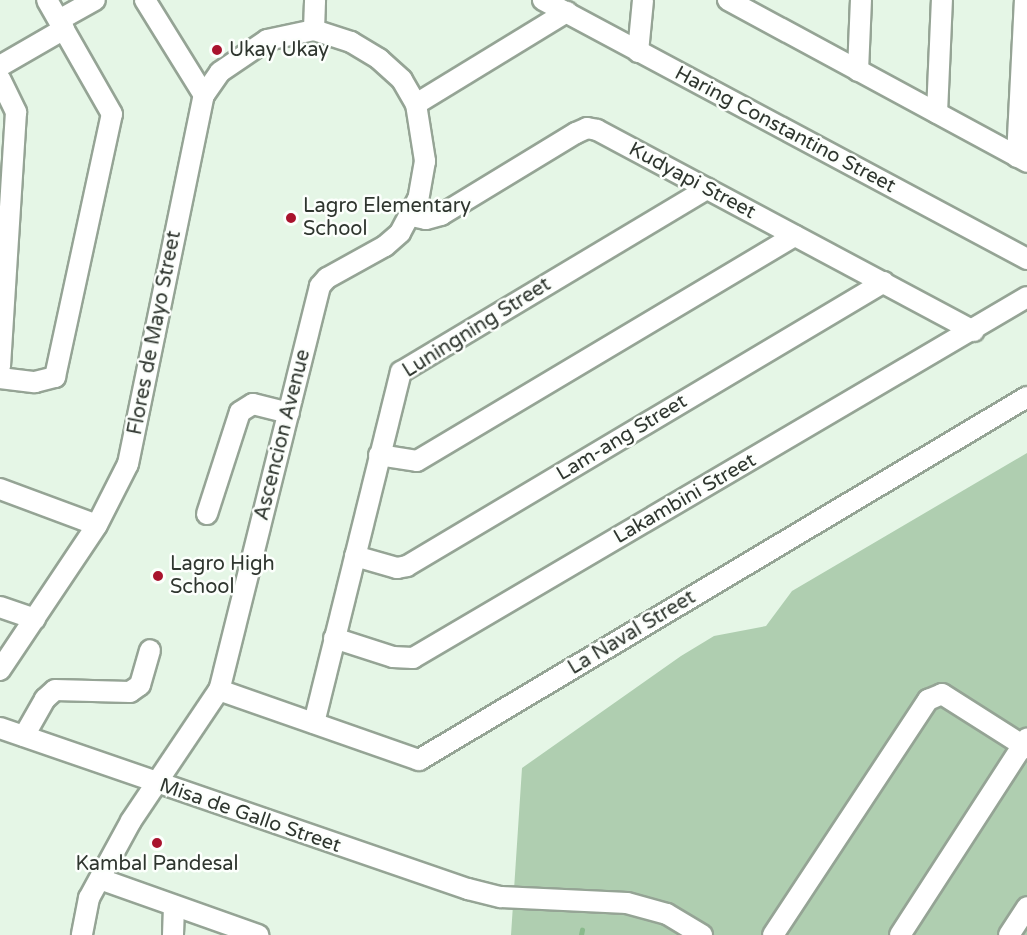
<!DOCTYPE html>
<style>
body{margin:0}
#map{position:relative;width:1027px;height:935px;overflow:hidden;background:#e5f6e6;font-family:"Varela Round",sans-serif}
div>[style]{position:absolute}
.green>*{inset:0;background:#afceb0}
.stream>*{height:4.5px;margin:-2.25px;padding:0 2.25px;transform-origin:2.25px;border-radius:2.25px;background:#8aba8c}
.roads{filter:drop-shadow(2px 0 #95a495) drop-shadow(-2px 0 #95a495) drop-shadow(0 2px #95a495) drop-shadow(0 -2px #95a495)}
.minor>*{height:20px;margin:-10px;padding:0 10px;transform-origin:10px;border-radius:10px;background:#fff}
.dots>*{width:16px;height:16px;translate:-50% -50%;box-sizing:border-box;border:3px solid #fcfffc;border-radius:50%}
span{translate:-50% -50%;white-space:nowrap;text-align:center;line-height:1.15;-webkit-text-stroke:5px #fcfffc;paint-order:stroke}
.poi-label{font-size:20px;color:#2f362f}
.left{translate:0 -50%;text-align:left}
.street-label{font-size:20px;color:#2f362f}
</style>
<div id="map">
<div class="green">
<div style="clip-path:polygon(1027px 453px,1027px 935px,511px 935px,522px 768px,681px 656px,714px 636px,766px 626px,792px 591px)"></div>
</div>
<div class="stream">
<div style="left:581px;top:935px;width:5px;rotate:-79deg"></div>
</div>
<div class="roads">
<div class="minor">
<div style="left:145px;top:0;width:112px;rotate:58.2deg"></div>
<div style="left:543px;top:0;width:549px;rotate:28.15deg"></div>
<div style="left:728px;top:0;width:340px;rotate:28.4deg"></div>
<div style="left:59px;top:20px;width:41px;rotate:-29.1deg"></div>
<div style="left:314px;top:30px;width:30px;rotate:-88deg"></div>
<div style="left:638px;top:52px;width:52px;rotate:-84.5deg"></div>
<div style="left:0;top:66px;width:74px;rotate:-30deg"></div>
<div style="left:858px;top:71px;width:71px;rotate:-87.6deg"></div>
<div style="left:0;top:79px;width:37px;rotate:64deg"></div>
<div style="left:16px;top:112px;width:255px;rotate:93.6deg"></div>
<div style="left:416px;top:104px;width:177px;rotate:-31.4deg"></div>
<div style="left:937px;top:113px;width:113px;rotate:-87.5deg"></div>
<div style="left:1017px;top:157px;width:157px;rotate:-87.1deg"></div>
<div style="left:412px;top:216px;width:14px;rotate:12deg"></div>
<div style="left:426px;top:219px;width:16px;rotate:-15deg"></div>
<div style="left:441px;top:215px;width:158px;rotate:-31.3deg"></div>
<div style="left:576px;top:133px;width:12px;rotate:-24deg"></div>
<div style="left:587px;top:128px;width:10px;rotate:11deg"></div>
<div style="left:597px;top:130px;width:427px;rotate:28.1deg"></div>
<div style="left:0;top:378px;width:35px;rotate:7deg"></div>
<div style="left:35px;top:382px;width:21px;rotate:-14deg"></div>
<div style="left:55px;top:377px;width:269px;rotate:-77.8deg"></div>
<div style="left:112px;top:114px;width:131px;rotate:-119.7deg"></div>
<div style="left:379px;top:455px;width:38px;rotate:9deg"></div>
<div style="left:417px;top:461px;width:440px;rotate:-30.8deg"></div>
<div style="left:0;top:489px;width:103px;rotate:20.4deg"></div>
<div style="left:207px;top:514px;width:107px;rotate:-72.1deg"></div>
<div style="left:240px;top:412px;width:15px;rotate:-32deg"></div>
<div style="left:253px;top:404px;width:37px;rotate:14deg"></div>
<div style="left:355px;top:556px;width:44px;rotate:15.9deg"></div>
<div style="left:397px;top:568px;width:10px;rotate:-11deg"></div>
<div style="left:407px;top:566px;width:555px;rotate:-30.77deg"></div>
<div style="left:0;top:607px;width:37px;rotate:19deg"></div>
<div style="left:334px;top:638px;width:62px;rotate:17.9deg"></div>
<div style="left:393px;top:657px;width:20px;rotate:3deg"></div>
<div style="left:413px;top:658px;width:712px;rotate:-30.45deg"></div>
<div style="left:0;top:670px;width:174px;rotate:-56.2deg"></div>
<div style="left:97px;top:525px;width:68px;rotate:-63.1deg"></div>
<div style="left:128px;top:464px;width:377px;rotate:-78.4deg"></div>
<div style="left:204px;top:95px;width:28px;rotate:-55deg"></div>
<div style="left:220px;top:72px;width:57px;rotate:-34.2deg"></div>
<div style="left:267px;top:40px;width:48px;rotate:-12deg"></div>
<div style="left:314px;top:30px;width:39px;rotate:18deg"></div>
<div style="left:351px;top:42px;width:33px;rotate:31deg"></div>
<div style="left:379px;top:59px;width:31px;rotate:42deg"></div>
<div style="left:402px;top:80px;width:28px;rotate:60deg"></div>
<div style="left:416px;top:104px;width:58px;rotate:81deg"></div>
<div style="left:425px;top:161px;width:39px;rotate:100deg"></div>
<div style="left:418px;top:199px;width:38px;rotate:118deg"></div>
<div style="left:400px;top:233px;width:20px;rotate:139deg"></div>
<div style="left:385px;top:246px;width:66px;rotate:151.1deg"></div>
<div style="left:327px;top:278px;width:11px;rotate:131deg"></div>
<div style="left:320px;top:286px;width:416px;rotate:104deg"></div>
<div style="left:219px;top:690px;width:158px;rotate:123.9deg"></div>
<div style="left:131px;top:821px;width:88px;rotate:118.6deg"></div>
<div style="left:89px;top:898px;width:38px;rotate:101deg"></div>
<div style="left:219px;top:690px;width:212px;rotate:19.3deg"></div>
<div style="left:419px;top:760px;width:708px;rotate:-30.84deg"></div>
<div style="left:314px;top:723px;width:362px;rotate:-76.1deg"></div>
<div style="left:401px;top:372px;width:357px;rotate:-30.9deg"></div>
<div style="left:0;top:728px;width:495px;rotate:19deg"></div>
<div style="left:468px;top:889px;width:34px;rotate:14deg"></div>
<div style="left:501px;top:897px;width:126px;rotate:2.7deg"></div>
<div style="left:627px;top:903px;width:41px;rotate:15.4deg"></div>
<div style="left:667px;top:914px;width:41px;rotate:31deg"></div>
<div style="left:24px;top:736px;width:43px;rotate:-60.4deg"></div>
<div style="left:45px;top:699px;width:13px;rotate:-42deg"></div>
<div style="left:55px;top:690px;width:75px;rotate:1.5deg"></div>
<div style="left:130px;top:692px;width:12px;rotate:-35deg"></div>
<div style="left:140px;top:685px;width:36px;rotate:-74deg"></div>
<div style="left:100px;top:879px;width:168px;rotate:19.5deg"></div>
<div style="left:173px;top:935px;width:28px;rotate:-88deg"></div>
<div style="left:773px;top:935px;width:282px;rotate:-56.6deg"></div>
<div style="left:928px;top:700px;width:15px;rotate:-23deg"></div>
<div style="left:942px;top:694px;width:101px;rotate:32.4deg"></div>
<div style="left:900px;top:935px;width:234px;rotate:-57.1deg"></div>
<div style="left:1009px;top:935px;width:33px;rotate:-57deg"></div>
</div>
</div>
<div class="dots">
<div style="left:217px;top:50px;background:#a9132d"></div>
<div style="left:291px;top:218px;background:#a9132d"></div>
<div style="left:158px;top:576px;background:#a9132d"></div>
<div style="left:157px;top:843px;background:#a9132d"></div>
</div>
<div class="poi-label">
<span class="left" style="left:229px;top:50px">Ukay Ukay</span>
<span class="left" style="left:303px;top:218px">Lagro Elementary<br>School</span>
<span class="left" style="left:170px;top:576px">Lagro High<br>School</span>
<span style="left:157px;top:864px">Kambal Pandesal</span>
</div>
<div class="street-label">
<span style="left:785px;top:130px;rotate:28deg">Haring Constantino Street</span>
<span style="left:692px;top:181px;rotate:28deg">Kudyapi Street</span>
<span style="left:477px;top:328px;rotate:-32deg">Luningning Street</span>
<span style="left:155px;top:333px;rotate:-79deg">Flores de Mayo Street</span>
<span style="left:283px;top:435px;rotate:-76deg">Ascencion Avenue</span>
<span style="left:622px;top:438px;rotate:-31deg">Lam-ang Street</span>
<span style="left:685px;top:499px;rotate:-30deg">Lakambini Street</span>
<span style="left:632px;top:633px;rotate:-31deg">La Naval Street</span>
<span style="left:250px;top:816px;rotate:19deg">Misa de Gallo Street</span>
</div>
</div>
